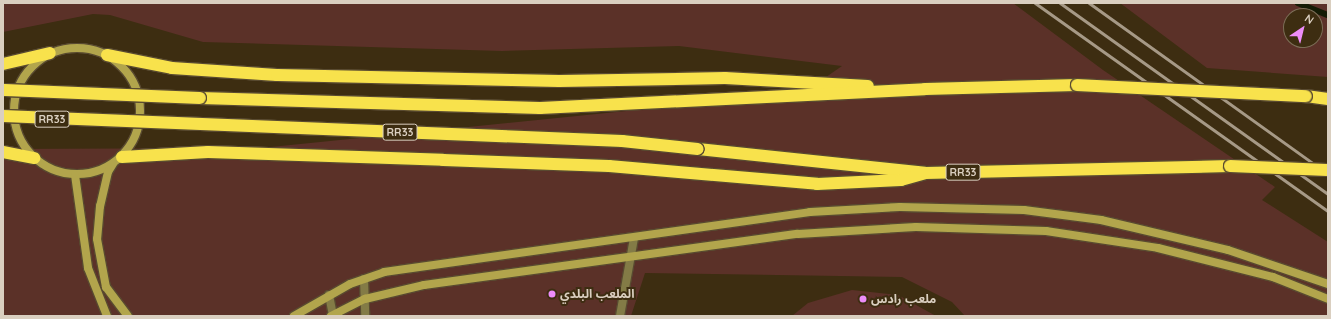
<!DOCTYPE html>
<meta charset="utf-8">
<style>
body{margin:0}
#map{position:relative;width:1331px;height:319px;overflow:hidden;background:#3d2d11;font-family:Quicksand,"Noto Sans Arabic",sans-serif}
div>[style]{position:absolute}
.green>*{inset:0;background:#5b3128}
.stream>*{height:5.5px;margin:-2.75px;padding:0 2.75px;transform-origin:2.75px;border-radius:2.75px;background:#141b04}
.roads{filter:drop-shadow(1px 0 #594a30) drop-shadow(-1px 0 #594a30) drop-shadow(0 1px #594a30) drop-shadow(0 -1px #594a30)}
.lane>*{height:8px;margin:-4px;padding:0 4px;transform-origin:4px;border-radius:4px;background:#837b46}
.street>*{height:8px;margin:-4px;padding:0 4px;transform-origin:4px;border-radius:4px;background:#837b46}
.secondary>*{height:8px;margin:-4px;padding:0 4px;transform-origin:4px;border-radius:4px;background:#b2a54c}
.secondary>.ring{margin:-4px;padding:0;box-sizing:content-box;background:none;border:8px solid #b2a54c;border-radius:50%}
.highway>*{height:12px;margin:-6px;padding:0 6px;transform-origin:6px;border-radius:6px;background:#f8e24c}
.rail>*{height:3px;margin:-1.5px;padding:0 1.5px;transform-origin:1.5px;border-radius:1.5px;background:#a69986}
.bridges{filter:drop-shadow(1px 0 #594a30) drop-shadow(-1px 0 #594a30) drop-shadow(0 1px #594a30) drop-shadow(0 -1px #594a30)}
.highway-bridge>*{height:12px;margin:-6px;padding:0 6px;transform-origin:6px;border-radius:6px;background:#f8e24c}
.dots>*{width:11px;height:11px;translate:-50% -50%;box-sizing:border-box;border:2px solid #3d2d11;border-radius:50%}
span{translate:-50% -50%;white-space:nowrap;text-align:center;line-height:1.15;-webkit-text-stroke:4px #3d2d11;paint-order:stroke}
.shield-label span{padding:1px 3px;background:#3d2d11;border:1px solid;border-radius:3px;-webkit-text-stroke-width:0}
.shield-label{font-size:11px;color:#dacfc0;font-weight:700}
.poi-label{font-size:12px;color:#dacfc0;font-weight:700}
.left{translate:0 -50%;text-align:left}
.frame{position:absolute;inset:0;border:4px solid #dacfc0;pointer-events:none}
.north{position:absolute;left:1283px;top:8px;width:40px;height:40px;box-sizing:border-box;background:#3d2d11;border:1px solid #7c6e57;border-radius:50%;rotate:35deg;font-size:11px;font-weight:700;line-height:16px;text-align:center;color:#dacfc0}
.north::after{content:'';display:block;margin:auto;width:14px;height:18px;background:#ed8cf9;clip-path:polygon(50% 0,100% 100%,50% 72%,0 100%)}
</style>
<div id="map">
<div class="green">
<div style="clip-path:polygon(3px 3px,1013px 3px,1103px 70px,1275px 187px,1262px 200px,1328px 242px,1328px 316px,965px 316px,952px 302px,902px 277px,645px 273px,631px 316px,3px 316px,3px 149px,261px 148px,803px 93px,842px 66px,679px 46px,502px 51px,203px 42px,110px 15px,93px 14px,3px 32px)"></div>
<div style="clip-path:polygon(evenodd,1120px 3px,1328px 3px,1328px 77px,1207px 68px,1120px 3px,1291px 16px,1315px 16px,1315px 40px,1291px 40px,1291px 16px)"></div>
<div style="clip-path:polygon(852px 290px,898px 295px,936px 316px,792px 316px,808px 303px)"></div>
</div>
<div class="stream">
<div style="left:1298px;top:3px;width:32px;rotate:22deg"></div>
</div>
<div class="roads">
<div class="lane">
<div style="left:620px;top:316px;width:79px;rotate:-79.8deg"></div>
</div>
<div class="street">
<div style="left:364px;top:279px;width:37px;rotate:88deg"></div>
<div style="left:329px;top:295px;width:21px;rotate:79deg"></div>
</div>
<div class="secondary">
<div class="ring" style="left:14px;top:48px;width:118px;height:118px"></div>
<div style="left:113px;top:164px;width:9px;rotate:122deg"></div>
<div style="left:108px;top:172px;width:35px;rotate:103deg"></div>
<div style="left:100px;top:206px;width:33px;rotate:95deg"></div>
<div style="left:97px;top:239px;width:49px;rotate:79.4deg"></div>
<div style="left:106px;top:287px;width:36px;rotate:53deg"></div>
<div style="left:75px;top:175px;width:94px;rotate:82deg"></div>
<div style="left:88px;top:268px;width:52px;rotate:68.4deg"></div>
<div style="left:294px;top:316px;width:64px;rotate:-29.7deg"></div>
<div style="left:350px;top:284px;width:36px;rotate:-19deg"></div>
<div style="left:384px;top:272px;width:430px;rotate:-8deg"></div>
<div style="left:810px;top:212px;width:90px;rotate:-3.2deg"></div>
<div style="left:900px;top:207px;width:124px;rotate:1.4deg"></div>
<div style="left:1024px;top:210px;width:78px;rotate:7.4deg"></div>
<div style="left:1101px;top:220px;width:130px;rotate:13.3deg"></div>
<div style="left:1228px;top:250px;width:106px;rotate:18.8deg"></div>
<div style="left:331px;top:316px;width:38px;rotate:-27deg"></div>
<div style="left:365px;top:299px;width:61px;rotate:-13.3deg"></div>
<div style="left:424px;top:285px;width:377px;rotate:-7.8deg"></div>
<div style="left:798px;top:234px;width:118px;rotate:-3.4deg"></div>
<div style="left:916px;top:227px;width:130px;rotate:1.8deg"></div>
<div style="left:1046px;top:231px;width:113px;rotate:8.6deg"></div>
<div style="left:1158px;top:248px;width:119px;rotate:14.2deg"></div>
<div style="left:1273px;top:277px;width:59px;rotate:21.8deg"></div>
</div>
<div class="highway">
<div style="left:107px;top:55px;width:66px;rotate:11.3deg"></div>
<div style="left:172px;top:68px;width:105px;rotate:3.8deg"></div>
<div style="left:277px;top:75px;width:282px;rotate:1.2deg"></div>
<div style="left:559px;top:81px;width:166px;rotate:-1deg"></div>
<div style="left:725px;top:78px;width:143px;rotate:3.2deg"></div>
<div style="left:3px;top:64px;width:48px;rotate:-13.2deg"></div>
<div style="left:1306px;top:96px;width:22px;rotate:8deg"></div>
<div style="left:200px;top:98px;width:340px;rotate:1.7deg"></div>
<div style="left:540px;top:108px;width:385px;rotate:-2.8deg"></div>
<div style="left:925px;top:89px;width:152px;rotate:-1.5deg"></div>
<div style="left:698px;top:149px;width:228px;rotate:6deg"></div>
<div style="left:925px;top:173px;width:305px;rotate:-1.3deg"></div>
<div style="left:3px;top:152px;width:32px;rotate:11deg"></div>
<div style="left:122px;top:157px;width:86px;rotate:-3.3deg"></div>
<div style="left:208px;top:152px;width:235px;rotate:1.9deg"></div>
<div style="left:443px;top:160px;width:166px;rotate:2.1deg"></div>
<div style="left:609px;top:166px;width:209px;rotate:4.9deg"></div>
<div style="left:817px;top:184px;width:84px;rotate:-2.7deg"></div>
<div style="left:901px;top:180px;width:25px;rotate:-16deg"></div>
</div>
</div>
<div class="rail">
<div style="left:1035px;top:3px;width:359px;rotate:35.4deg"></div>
<div style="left:1060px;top:3px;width:329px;rotate:35.5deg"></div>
<div style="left:1089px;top:3px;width:294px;rotate:35.6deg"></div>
</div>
<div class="bridges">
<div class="highway-bridge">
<div style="left:1077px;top:85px;width:229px;rotate:2.8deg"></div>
<div style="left:3px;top:90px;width:197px;rotate:2.3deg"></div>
<div style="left:3px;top:116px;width:620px;rotate:2.31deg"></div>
<div style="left:622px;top:141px;width:76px;rotate:6deg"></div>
<div style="left:1230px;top:166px;width:97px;rotate:2.4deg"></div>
</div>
</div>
<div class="dots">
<div style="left:552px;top:294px;background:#ed8cf9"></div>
<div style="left:863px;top:299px;background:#ed8cf9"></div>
</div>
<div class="shield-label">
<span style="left:52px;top:119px">RR33</span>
<span style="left:400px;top:132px">RR33</span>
<span style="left:963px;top:172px">RR33</span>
</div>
<div class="poi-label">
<span class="left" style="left:560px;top:294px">الملعب البلدي</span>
<span class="left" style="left:871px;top:299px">ملعب رادس</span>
</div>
<div class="frame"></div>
<div class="north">N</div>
</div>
